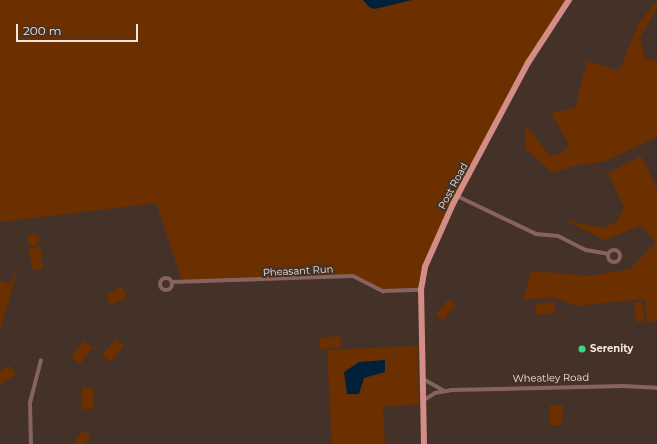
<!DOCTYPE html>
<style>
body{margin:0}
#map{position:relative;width:657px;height:444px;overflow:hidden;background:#443127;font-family:Montserrat,sans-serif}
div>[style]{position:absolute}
.green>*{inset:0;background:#6c3000}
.round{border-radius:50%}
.water>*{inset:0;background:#002139}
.minor>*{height:4px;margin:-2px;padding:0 2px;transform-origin:2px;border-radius:2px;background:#86635f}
.minor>.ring{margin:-2px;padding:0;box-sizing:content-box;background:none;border:4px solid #86635f;border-radius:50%}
.major>*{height:5.5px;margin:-2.75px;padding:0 2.75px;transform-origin:2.75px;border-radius:2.75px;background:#d48d86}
.dots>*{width:11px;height:11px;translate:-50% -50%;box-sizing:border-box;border:2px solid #443127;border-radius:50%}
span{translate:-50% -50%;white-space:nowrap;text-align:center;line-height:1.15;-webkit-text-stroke:4px #443127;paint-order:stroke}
.street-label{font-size:10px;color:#f2e6df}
.poi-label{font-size:10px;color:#f2e6df;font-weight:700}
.left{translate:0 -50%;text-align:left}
.scale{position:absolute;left:16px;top:24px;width:122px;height:18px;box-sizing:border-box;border:2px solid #f2e6df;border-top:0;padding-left:5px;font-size:12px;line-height:14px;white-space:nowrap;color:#f2e6df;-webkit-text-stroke:3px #443127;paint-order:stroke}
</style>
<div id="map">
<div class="green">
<div style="clip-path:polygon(0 0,569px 0,538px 47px,432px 247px,421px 290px,383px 291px,353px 276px,248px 282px,182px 281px,156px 203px,0 222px)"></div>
<div style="clip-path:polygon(657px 1px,657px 8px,640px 38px,645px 59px,657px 61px,657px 137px,603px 162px,581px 164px,553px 173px,526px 149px,525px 124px,549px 155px,558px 155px,564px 150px,569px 144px,551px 113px,575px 108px,587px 61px,619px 71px,639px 23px)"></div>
<div style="clip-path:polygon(641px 156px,657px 189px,657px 321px,647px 324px,645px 299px,575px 306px,554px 297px,523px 300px,531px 271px,589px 276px,630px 269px,656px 243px,641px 225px,605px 240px,565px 220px,602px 228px,617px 222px,624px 207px,608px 173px)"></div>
<div class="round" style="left:27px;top:234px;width:12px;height:12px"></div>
<div style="clip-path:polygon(40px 246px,43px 269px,32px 270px,29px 248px)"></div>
<div style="clip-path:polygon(18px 267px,10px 297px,0 329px,0 280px,10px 284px)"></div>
<div style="clip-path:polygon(122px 287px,127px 298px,110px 305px,106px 295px)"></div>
<div style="clip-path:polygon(448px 299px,456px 305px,443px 320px,436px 315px)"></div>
<div style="clip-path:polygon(553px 301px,556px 313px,536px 315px,535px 305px)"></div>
<div style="clip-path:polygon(642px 301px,644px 321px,636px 322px,634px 303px)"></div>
<div style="clip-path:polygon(340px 336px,341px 347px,320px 349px,319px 338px)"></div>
<div style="clip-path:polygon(116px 339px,124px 346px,110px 362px,102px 354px)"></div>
<div style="clip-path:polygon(84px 341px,93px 348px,80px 364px,71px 357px)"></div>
<div style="clip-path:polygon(417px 346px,419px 404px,383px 407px,385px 444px,332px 444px,327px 350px)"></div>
<div style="clip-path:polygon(9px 365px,16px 374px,0 385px,0 371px)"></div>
<div style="clip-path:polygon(82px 387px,93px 387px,93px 409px,82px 409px)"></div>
<div style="clip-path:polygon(550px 405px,563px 405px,562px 425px,550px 425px)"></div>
<div style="clip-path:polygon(83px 430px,91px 437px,85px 444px,73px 444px)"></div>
</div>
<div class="water">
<div style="clip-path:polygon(363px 0,412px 0,375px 9px,369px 7px)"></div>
<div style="clip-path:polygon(385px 360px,385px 372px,364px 378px,359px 394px,347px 394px,344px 372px,359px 362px)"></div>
</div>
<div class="minor">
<div style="left:457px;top:196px;width:88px;rotate:25.7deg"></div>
<div style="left:536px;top:234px;width:22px;rotate:5deg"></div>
<div style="left:558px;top:236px;width:31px;rotate:27deg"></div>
<div style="left:586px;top:250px;width:22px;rotate:10deg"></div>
<div class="ring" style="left:608px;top:250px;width:8px;height:8px"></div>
<div class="ring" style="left:160px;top:278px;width:8px;height:8px"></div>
<div style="left:172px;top:282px;width:181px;rotate:-1.9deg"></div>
<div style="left:353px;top:276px;width:34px;rotate:27deg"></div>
<div style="left:383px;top:291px;width:38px;rotate:-2deg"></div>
<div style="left:423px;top:379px;width:23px;rotate:29deg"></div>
<div style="left:424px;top:400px;width:13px;rotate:-32deg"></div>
<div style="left:435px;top:393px;width:17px;rotate:-10deg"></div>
<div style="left:452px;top:390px;width:171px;rotate:-1.3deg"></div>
<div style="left:623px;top:386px;width:34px;rotate:3deg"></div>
<div style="left:31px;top:444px;width:41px;rotate:-91.4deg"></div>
<div style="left:30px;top:403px;width:44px;rotate:-75.7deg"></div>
</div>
<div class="major">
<div style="left:424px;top:444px;width:154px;rotate:-91.1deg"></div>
<div style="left:421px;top:290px;width:23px;rotate:-80deg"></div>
<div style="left:425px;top:267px;width:69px;rotate:-66deg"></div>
<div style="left:453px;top:204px;width:160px;rotate:-62deg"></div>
<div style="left:528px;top:63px;width:75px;rotate:-56.9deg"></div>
</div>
<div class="dots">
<div style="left:582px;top:349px;background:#3cd77e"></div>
</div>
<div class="street-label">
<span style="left:453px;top:186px;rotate:-62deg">Post Road</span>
<span style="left:298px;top:271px;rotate:-3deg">Pheasant Run</span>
<span style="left:551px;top:378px;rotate:-1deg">Wheatley Road</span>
</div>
<div class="poi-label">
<span class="left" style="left:590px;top:349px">Serenity</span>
</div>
<div class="scale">200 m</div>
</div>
